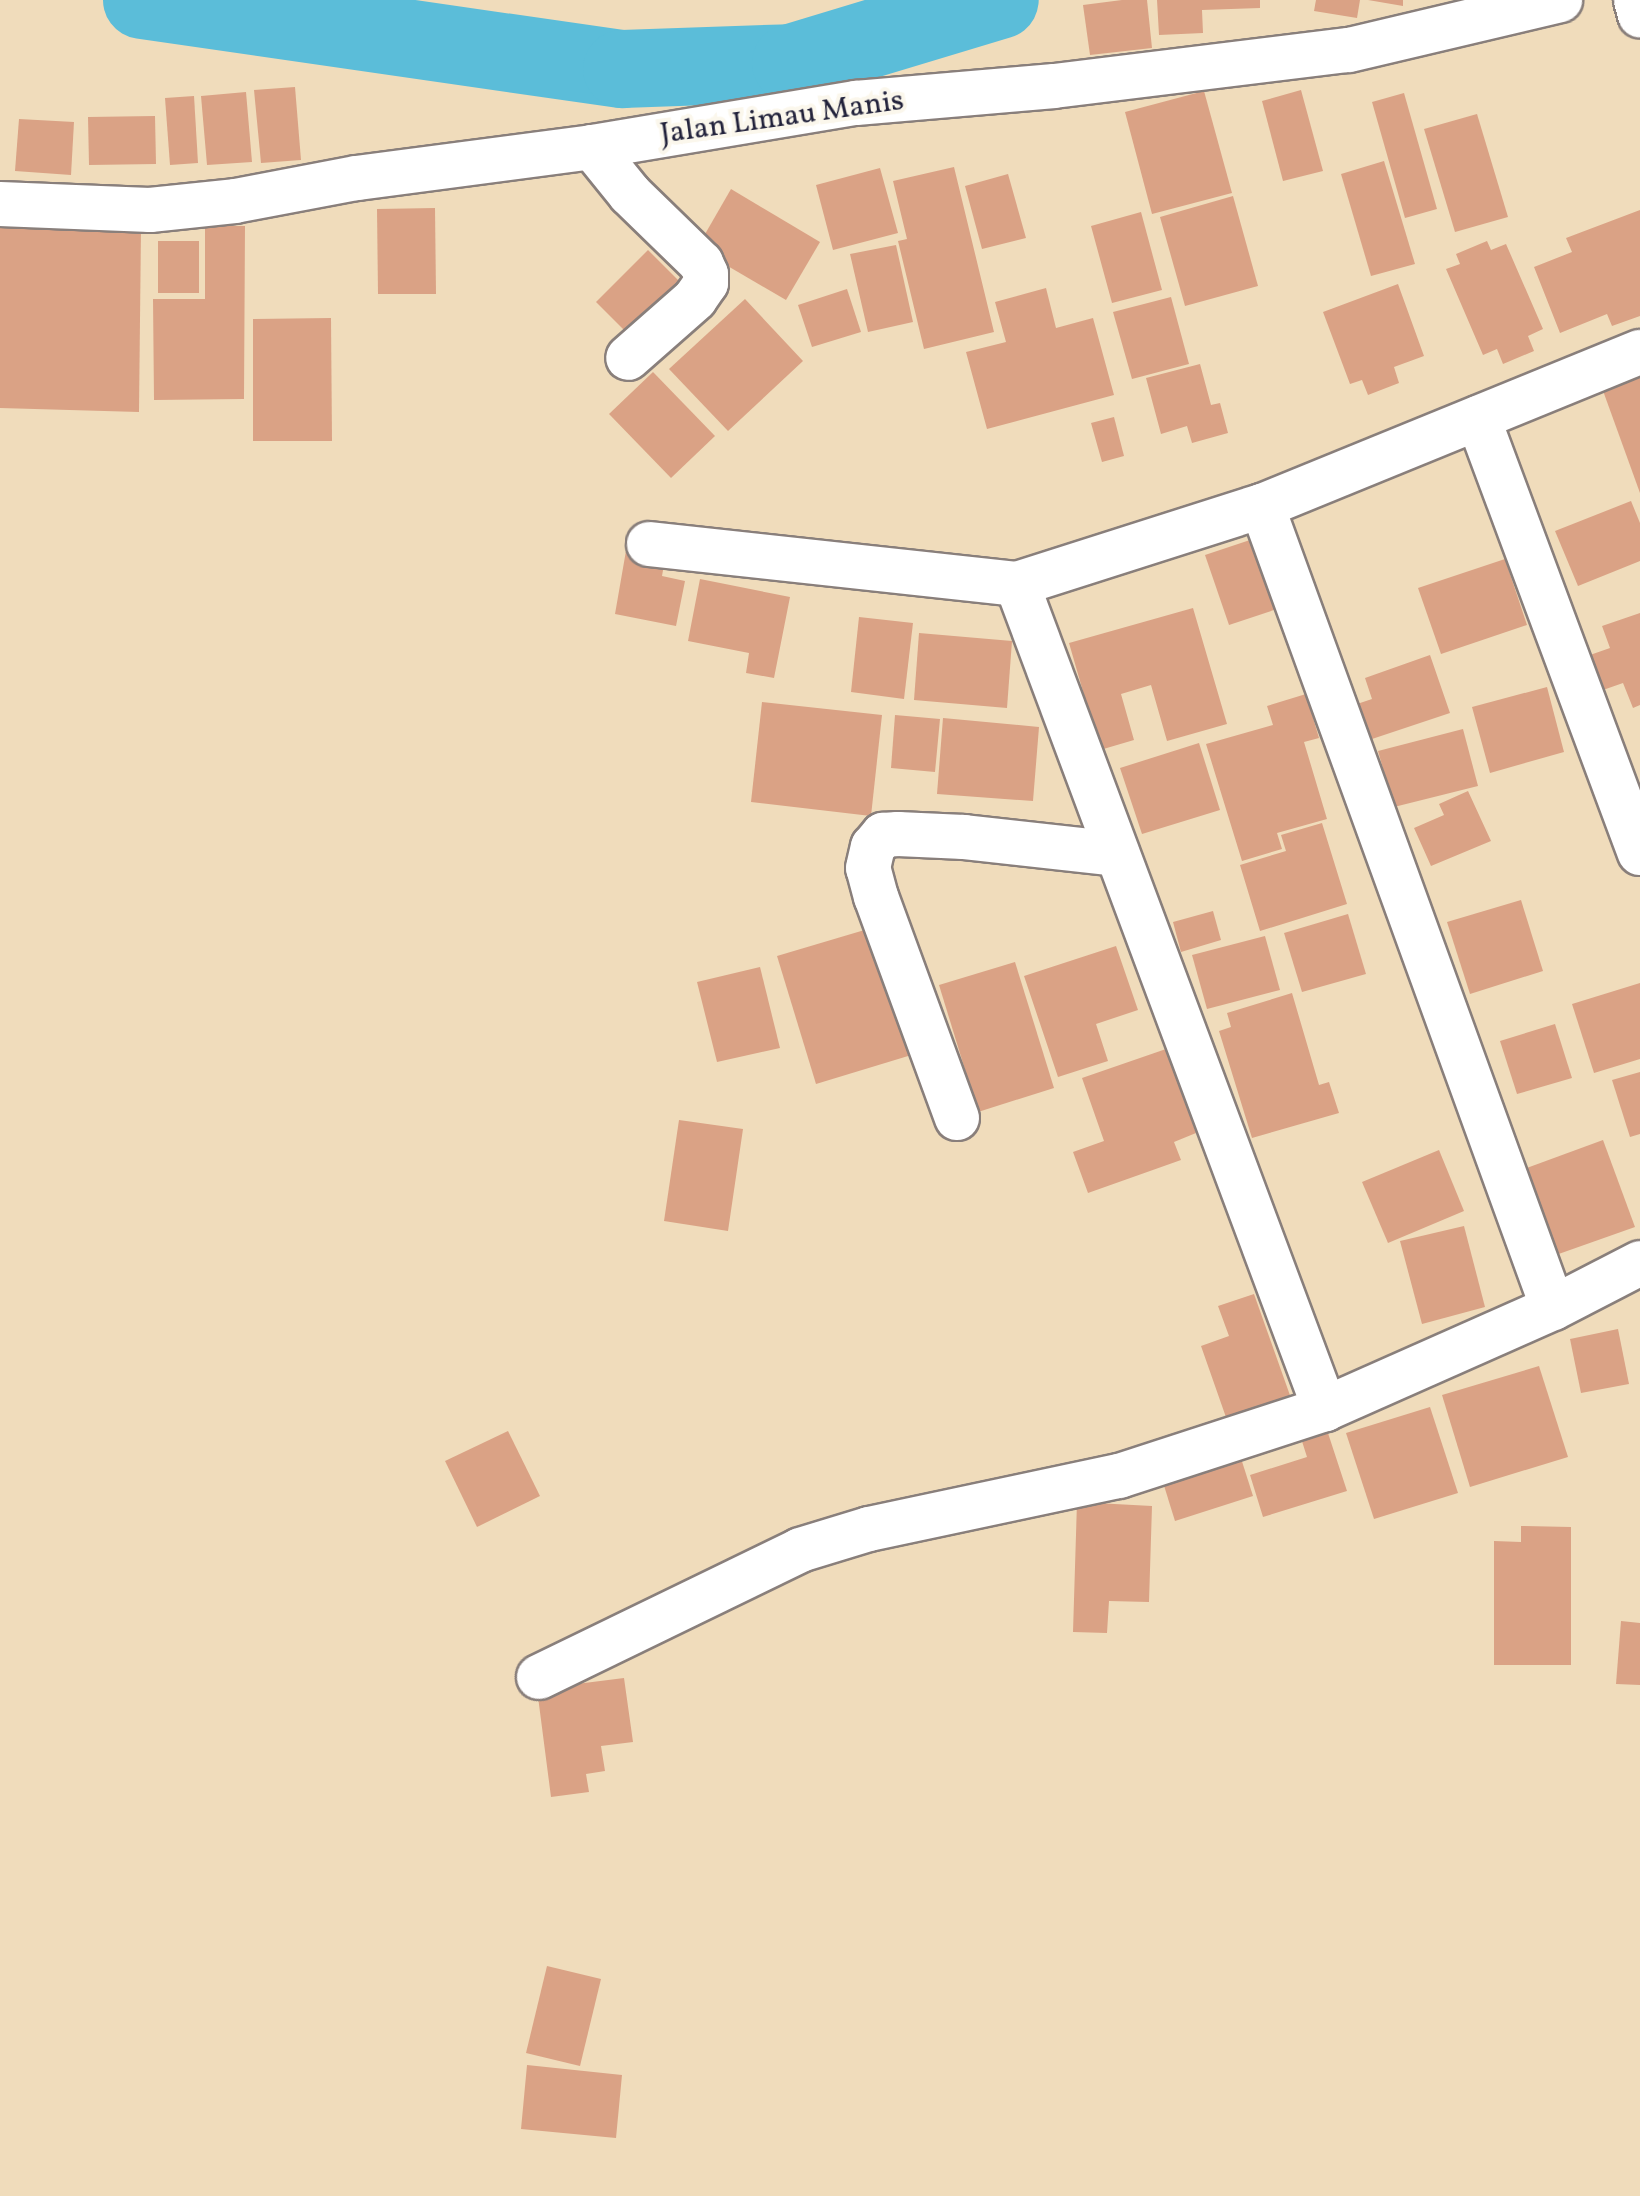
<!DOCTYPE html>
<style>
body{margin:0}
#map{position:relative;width:1640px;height:2196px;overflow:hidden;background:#f0dcbb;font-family:Vollkorn,serif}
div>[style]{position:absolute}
.river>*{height:78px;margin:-39px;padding:0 39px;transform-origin:39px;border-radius:39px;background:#5bbdd9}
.building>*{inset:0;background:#daa285}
.roads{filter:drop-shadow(2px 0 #897f7b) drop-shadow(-2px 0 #897f7b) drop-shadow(0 2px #897f7b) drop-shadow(0 -2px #897f7b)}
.minor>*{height:44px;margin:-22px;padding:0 22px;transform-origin:22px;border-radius:22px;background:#fff}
.tertiary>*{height:44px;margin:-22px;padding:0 22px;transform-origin:22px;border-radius:22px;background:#fff}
span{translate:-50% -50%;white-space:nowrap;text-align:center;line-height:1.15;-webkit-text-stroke:8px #fbf7ec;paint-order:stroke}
.street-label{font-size:30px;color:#22223b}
</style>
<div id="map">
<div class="river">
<div style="left:142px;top:0;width:485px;rotate:8.2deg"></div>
<div style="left:622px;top:69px;width:169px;rotate:-2deg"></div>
<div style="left:791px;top:63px;width:218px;rotate:-16.8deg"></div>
</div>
<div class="building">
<div style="clip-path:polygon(1122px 0,1147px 0,1152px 48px,1090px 55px,1083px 5px)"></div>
<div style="clip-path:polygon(1157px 0,1260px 0,1260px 8px,1202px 10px,1203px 33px,1159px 35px)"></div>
<div style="clip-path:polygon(1316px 0,1360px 0,1357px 18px,1314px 11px)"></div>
<div style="clip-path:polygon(1368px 0,1403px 0,1403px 6px)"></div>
<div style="clip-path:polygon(295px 87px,301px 160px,261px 163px,254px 90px)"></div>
<div style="clip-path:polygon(1301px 90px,1323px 171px,1283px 181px,1262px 101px)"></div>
<div style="clip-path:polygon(1204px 91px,1232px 193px,1152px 214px,1125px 112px)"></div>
<div style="clip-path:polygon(246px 92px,252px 162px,207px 165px,201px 96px)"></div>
<div style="clip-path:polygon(1404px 93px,1437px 209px,1405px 218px,1372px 102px)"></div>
<div style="clip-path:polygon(194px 96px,198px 163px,170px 165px,165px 98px)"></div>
<div style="clip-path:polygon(1477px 114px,1508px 217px,1455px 232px,1424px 129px)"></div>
<div style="clip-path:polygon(155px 116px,156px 164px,89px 165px,88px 117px)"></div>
<div style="clip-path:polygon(19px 119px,74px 122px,71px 175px,15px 171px)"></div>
<div style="clip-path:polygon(1384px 161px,1415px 264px,1371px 276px,1341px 174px)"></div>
<div style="clip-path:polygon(954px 167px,994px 332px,924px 349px,898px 241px,907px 239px,893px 181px)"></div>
<div style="clip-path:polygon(880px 168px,898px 233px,833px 250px,816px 185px)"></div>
<div style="clip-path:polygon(1008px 174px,1026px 238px,982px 249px,965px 186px)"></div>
<div style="clip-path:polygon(731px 189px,820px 242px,786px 300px,697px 248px)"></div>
<div style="clip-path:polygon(1233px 196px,1258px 286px,1185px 306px,1160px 217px)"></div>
<div style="clip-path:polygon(435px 208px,436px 294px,378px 294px,377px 209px)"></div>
<div style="clip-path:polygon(1640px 210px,1640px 316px,1612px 326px,1607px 314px,1560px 333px,1534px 267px,1572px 252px,1566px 238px)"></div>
<div style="clip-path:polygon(1141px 212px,1162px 290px,1112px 303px,1091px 226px)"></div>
<div style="clip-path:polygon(205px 226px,245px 226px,244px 399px,154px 400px,153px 299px,205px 299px)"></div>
<div style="clip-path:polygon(0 227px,141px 228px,139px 412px,0 408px)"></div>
<div style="clip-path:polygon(158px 241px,199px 241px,199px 293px,158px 293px)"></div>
<div style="clip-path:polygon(1487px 241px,1491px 250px,1506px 244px,1543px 329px,1528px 336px,1534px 351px,1503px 364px,1497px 349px,1483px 355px,1446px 269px,1460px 264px,1456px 254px)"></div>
<div style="clip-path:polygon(896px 245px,913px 322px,868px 332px,850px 254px)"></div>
<div style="clip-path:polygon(648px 250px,688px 290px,636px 342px,596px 302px)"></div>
<div style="clip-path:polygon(1398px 284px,1424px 356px,1394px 367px,1399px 383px,1368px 395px,1362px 380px,1350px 384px,1323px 312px)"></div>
<div style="clip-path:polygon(1046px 288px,1056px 328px,1093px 318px,1114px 395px,987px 429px,966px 352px,1006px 342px,995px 302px)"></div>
<div style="clip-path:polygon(847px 289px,861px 332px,812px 347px,798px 305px)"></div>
<div style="clip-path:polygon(1171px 297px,1189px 364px,1132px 379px,1113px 312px)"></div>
<div style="clip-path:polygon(745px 299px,803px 361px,728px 431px,669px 369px)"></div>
<div style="clip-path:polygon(331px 318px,332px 441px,253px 441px,253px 319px)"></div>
<div style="clip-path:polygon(1200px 364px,1211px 405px,1220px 403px,1228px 433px,1192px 443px,1187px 426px,1161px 434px,1146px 378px)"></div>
<div style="clip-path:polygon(653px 372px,715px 436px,671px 478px,609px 414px)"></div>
<div style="clip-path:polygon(1640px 375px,1640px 493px,1602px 388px)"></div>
<div style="clip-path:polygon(1114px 417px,1124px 456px,1102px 462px,1091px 423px)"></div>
<div style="clip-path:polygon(1631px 501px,1640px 523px,1640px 561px,1578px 586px,1555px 531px)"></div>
<div style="clip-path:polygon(1256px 538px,1280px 608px,1229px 625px,1205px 555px)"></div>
<div style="clip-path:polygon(627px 545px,666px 553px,662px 576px,685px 581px,676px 626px,615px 614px)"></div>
<div style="clip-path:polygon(1505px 559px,1527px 625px,1441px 654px,1418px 588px)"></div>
<div style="clip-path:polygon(700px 579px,790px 597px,774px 678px,746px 673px,749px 653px,688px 641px)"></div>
<div style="clip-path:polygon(1193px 608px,1227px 724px,1167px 741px,1151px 685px,1121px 694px,1134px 740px,1100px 750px,1069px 643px)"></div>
<div style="clip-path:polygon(1640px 613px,1640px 705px,1633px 708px,1623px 683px,1603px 690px,1590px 655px,1610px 648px,1602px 626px)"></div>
<div style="clip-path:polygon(859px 617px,913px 623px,904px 699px,851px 692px)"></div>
<div style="clip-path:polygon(919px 633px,1012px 641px,1007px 708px,914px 700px)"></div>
<div style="clip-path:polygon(1430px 655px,1450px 713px,1369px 740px,1357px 704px,1372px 699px,1365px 678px)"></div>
<div style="clip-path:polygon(1547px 687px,1564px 752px,1490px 773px,1472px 707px)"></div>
<div style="clip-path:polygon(1306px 694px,1319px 738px,1304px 742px,1327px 819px,1277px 833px,1282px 849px,1242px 861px,1206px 744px,1273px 725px,1267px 706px)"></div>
<div style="clip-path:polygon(762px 702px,882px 715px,871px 816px,751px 802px)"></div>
<div style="clip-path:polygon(895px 715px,940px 719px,935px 772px,891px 768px)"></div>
<div style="clip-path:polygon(943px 718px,1039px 727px,1033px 801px,937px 794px)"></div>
<div style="clip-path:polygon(1463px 729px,1478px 786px,1394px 807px,1378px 751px)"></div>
<div style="clip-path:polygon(1199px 743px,1220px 810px,1142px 834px,1120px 768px)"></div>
<div style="clip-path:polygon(1468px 791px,1491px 841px,1431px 866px,1414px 828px,1444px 815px,1439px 804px)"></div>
<div style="clip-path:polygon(1322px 823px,1347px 904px,1260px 931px,1240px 865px,1286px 851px,1281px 835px)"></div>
<div style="clip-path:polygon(1521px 900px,1543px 971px,1470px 994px,1447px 922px)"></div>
<div style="clip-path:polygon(1213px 911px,1221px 940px,1181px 952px,1173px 922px)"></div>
<div style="clip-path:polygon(1348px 914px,1366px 974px,1302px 992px,1284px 933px)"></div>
<div style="clip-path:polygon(878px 926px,918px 1053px,816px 1084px,777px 956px)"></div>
<div style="clip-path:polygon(1265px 936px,1280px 990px,1207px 1009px,1192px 955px)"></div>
<div style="clip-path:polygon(1116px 946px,1138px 1010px,1096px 1024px,1108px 1061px,1058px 1077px,1024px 976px)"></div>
<div style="clip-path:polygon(1015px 962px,1054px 1088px,978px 1112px,939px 985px)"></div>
<div style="clip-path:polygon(760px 967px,780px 1048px,717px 1062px,697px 982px)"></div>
<div style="clip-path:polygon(1640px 983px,1640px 1059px,1594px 1073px,1572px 1004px)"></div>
<div style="clip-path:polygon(1292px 993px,1319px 1085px,1329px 1082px,1339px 1113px,1252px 1138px,1219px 1031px,1231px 1027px,1227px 1013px)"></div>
<div style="clip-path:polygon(1555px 1024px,1572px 1078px,1517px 1094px,1500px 1041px)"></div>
<div style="clip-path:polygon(1166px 1049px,1196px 1133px,1174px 1142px,1181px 1160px,1088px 1193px,1073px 1152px,1104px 1141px,1082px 1078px)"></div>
<div style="clip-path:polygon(1640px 1072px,1640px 1134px,1630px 1137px,1612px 1080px)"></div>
<div style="clip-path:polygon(679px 1120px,743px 1129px,728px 1231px,664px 1221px)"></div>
<div style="clip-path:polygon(1603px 1140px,1635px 1227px,1553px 1256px,1521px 1170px)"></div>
<div style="clip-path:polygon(1439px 1150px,1464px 1211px,1388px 1243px,1362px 1182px)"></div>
<div style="clip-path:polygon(1464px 1226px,1485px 1307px,1422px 1324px,1400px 1241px)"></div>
<div style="clip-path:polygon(1254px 1294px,1292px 1401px,1228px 1423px,1201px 1346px,1229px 1336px,1218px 1306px)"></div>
<div style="clip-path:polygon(1618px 1329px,1629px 1384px,1581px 1393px,1570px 1339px)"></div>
<div style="clip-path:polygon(1539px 1366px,1568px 1457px,1470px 1487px,1442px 1395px)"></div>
<div style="clip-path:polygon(1430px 1407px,1458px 1493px,1374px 1519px,1346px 1433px)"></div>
<div style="clip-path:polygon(1326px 1427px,1347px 1491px,1263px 1517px,1250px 1475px,1307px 1457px,1300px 1435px)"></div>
<div style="clip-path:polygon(508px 1431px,540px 1496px,477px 1527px,445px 1461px)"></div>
<div style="clip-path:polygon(1239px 1452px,1253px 1496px,1175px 1521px,1161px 1476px)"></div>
<div style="clip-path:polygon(1077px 1502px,1152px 1506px,1149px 1602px,1109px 1601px,1107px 1633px,1073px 1632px)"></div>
<div style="clip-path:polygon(1521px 1526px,1571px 1527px,1571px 1665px,1494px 1665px,1494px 1541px,1521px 1542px)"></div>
<div style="clip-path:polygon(1621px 1621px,1640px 1623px,1640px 1685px,1616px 1684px)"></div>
<div style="clip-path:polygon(624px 1678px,633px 1742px,601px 1746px,605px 1771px,586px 1774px,589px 1792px,551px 1797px,537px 1689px)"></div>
<div style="clip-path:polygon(547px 1966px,601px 1979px,580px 2066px,526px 2053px)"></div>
<div style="clip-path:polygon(527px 2065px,622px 2075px,616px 2138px,521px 2129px)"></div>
</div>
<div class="roads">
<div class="minor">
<div style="left:1636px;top:0;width:16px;rotate:75deg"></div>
<div style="left:592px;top:147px;width:60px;rotate:51deg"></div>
<div style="left:630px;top:194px;width:99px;rotate:44.2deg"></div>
<div style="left:701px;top:263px;width:12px;rotate:66deg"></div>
<div style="left:706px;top:274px;width:9px;rotate:90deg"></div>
<div style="left:706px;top:283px;width:19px;rotate:125deg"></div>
<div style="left:695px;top:299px;width:89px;rotate:138.6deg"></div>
<div style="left:1478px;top:418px;width:464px;rotate:69.6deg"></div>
<div style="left:1262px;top:506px;width:853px;rotate:70.06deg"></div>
<div style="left:649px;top:544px;width:370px;rotate:6.2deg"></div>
<div style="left:1017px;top:584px;width:257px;rotate:-17.7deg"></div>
<div style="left:1262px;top:506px;width:408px;rotate:-22.2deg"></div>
<div style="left:1017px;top:584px;width:881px;rotate:69.53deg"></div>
<div style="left:957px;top:1118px;width:235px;rotate:-110.1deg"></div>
<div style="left:876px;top:897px;width:30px;rotate:-105deg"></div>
<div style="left:868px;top:868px;width:22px;rotate:-77deg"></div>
<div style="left:873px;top:847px;width:16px;rotate:-50deg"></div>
<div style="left:883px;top:835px;width:15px;rotate:-4deg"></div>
<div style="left:898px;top:834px;width:66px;rotate:2.6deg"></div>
<div style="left:964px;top:837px;width:154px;rotate:6.3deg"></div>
<div style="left:539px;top:1677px;width:290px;rotate:-25.9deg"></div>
<div style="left:800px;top:1550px;width:72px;rotate:-16.9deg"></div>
<div style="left:869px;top:1529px;width:256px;rotate:-12deg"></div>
<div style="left:1119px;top:1476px;width:217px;rotate:-18deg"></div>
<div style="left:1325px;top:1409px;width:249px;rotate:-23.9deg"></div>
<div style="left:1553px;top:1308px;width:98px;rotate:-27.3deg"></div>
</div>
<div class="tertiary">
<div style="left:0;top:204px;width:150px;rotate:2.3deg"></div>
<div style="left:150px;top:210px;width:85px;rotate:-6deg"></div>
<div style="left:235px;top:201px;width:124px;rotate:-10.7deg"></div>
<div style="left:357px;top:178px;width:237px;rotate:-7.5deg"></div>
<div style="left:592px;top:147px;width:268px;rotate:-9.5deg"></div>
<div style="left:856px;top:103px;width:199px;rotate:-4.9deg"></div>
<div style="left:1054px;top:86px;width:297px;rotate:-7deg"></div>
<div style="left:1349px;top:50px;width:217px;rotate:-13.3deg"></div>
</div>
</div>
<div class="street-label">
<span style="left:782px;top:118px;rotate:-8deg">Jalan Limau Manis</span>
</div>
</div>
